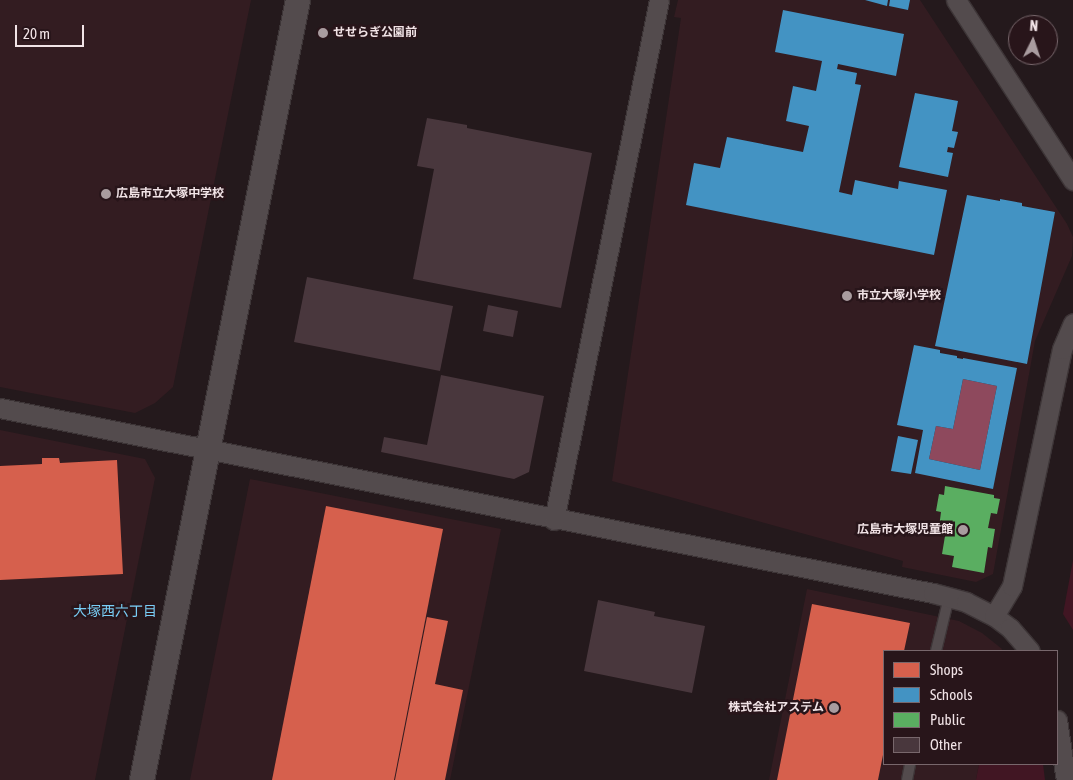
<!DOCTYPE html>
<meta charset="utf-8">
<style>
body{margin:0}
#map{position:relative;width:1073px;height:780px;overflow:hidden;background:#24191c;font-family:"Asap Condensed","Noto Sans JP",sans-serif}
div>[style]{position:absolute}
.built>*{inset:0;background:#331c21}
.green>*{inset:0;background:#411623}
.water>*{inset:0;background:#8e495d}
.shops>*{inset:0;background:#d6604d}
.schools>*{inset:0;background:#4393c3}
.public>*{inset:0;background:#5aae61}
.building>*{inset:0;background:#49373d}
.roads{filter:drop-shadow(1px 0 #3d3537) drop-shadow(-1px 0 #3d3537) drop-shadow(0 1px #3d3537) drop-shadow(0 -1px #3d3537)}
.service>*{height:10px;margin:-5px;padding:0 5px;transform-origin:5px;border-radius:5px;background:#534b4d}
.minor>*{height:19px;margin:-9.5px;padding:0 9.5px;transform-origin:9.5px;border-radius:9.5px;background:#534b4d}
.tertiary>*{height:24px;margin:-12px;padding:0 12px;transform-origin:12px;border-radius:12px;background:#534b4d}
.dots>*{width:14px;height:14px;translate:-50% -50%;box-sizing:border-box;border:2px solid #28151a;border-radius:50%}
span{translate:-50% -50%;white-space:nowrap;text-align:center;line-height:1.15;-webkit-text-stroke:5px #28151a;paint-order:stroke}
.poi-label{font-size:12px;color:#f1e3e6;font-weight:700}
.left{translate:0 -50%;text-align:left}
.right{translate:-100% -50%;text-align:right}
.neighbourhood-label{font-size:14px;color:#79cef6}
.legend{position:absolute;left:883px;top:650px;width:175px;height:115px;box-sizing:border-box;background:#28151a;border:1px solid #78676c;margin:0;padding:6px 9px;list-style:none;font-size:15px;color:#f1e3e6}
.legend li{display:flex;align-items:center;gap:10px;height:25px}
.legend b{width:25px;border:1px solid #78676c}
.north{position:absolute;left:1008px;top:15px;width:50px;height:50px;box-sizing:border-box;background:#28151a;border:1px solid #78676c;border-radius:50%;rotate:4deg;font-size:14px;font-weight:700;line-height:20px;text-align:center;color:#f1e3e6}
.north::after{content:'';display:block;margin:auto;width:18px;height:22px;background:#a99c9f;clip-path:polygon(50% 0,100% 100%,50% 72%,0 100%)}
.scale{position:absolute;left:15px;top:25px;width:69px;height:22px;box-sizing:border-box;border:2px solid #f1e3e6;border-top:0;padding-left:6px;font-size:15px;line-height:18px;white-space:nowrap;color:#f1e3e6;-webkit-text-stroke:4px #28151a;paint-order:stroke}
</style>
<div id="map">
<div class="built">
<div style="clip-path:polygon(0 0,251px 0,173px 387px,155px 403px,135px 413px,0 387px)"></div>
<div style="clip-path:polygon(678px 0,920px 0,1067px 224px,1073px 237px,1072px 256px,1035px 341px,993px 574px,976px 582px,902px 567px,903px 561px,612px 481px,681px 18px,674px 17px)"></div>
<div style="clip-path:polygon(0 430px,145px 459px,155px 478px,95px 780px,0 780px)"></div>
<div style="clip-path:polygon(250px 479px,501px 529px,450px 780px,190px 780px)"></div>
<div style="clip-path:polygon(807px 589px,959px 621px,982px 633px,1002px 649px,1001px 651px,884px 651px,884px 764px,979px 764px,976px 780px,769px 780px)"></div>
</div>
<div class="green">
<div style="clip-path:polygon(1073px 560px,1073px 630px,1063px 614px)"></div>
<div style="clip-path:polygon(979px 764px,1043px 764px,1045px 780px,976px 780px)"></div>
</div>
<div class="water">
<div style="clip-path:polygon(963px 379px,997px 386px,980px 470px,929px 459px,936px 426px,953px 429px)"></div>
</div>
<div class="shops">
<div style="clip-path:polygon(42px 458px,59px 458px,60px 463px,117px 460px,123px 574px,0 580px,0 466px,42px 464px)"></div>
<div style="clip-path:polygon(326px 506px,443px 529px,394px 780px,272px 780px)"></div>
<div style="clip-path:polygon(812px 604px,910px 623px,904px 651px,884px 651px,884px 750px,878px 780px,777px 780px)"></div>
<div style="clip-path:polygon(427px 617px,448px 621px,435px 684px,463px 690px,445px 780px,395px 780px)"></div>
</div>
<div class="schools">
<div style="clip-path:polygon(865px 0,888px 0,887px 6px)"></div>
<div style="clip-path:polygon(890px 0,910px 0,908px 10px,889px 6px)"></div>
<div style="clip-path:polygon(783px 10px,904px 34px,896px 76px,838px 64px,837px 69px,857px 73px,855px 84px,861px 85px,839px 192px,852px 195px,855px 180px,898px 189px,899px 181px,947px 190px,934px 255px,686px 205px,694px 163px,720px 168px,727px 137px,803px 152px,809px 126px,786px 121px,793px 86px,816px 91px,822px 61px,775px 52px)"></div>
<div style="clip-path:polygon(915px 93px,958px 101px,952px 131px,958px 132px,954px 148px,948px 147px,947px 152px,953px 153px,948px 177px,899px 167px)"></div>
<div style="clip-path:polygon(967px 195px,1000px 201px,1000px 199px,1022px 203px,1022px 206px,1055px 212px,1027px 364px,935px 346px)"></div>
<div style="clip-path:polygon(evenodd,914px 345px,940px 350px,940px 353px,957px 356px,957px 358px,963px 359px,963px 358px,1017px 368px,993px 489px,915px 473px,923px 430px,897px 425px,914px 345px,963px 379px,997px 386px,980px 470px,929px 459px,936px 426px,953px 429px,963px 379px)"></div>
<div style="clip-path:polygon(898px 436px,918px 440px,911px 474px,891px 471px)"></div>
</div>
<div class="public">
<div style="clip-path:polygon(945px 486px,994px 495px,994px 498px,1000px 499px,997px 514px,991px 513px,988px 528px,995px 529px,992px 548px,988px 547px,984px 573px,952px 567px,954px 556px,942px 554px,945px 536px,938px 535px,941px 512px,936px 511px,939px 494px,944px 495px)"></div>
</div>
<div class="building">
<div style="clip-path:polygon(427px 118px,467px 125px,467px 128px,592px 153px,561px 308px,413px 279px,434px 169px,417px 166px)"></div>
<div style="clip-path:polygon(307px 277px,453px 306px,440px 371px,294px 342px)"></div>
<div style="clip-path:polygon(488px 305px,518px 311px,513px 337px,483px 331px)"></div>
<div style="clip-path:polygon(441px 375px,544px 396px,529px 472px,514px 479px,381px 452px,384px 437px,427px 445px)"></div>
<div style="clip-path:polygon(598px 600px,655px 612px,654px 616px,705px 626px,692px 693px,584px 671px)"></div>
</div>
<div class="roads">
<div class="service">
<div style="left:936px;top:651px;width:56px;rotate:-76.5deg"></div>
<div style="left:907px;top:780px;width:16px;rotate:-79deg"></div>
</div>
<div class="minor">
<div style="left:956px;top:0;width:215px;rotate:57deg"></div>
<div style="left:0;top:408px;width:951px;rotate:11.22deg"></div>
<div style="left:933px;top:593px;width:34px;rotate:15deg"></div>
<div style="left:966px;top:602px;width:31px;rotate:27deg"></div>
<div style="left:994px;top:616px;width:20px;rotate:37deg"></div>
<div style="left:1010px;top:628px;width:30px;rotate:49deg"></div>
<div style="left:554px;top:520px;width:530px;rotate:-78.58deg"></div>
<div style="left:994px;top:616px;width:35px;rotate:-59deg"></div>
<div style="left:1012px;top:586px;width:242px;rotate:-78.1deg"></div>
<div style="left:1062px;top:349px;width:28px;rotate:-67deg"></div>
<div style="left:1057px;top:720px;width:61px;rotate:81.5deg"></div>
</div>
<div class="tertiary">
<div style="left:142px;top:780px;width:795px;rotate:-78.69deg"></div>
</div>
</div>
<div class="dots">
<div style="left:323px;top:33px;background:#a99c9f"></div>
<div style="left:106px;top:194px;background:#a99c9f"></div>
<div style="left:847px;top:296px;background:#a99c9f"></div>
<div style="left:963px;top:530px;background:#a99c9f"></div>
<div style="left:834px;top:708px;background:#a99c9f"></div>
</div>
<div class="poi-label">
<span class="left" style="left:333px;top:33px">せせらぎ公園前</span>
<span class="left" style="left:116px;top:194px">広島市立大塚中学校</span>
<span class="left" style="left:857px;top:296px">市立大塚小学校</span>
<span class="right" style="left:953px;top:530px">広島市大塚児童館</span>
<span class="right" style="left:824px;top:708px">株式会社アステム</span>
</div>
<div class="neighbourhood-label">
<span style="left:115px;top:611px">大塚西六丁目</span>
</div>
<ul class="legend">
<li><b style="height:14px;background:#d6604d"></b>Shops</li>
<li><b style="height:14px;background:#4393c3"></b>Schools</li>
<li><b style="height:14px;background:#5aae61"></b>Public</li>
<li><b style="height:14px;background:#49373d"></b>Other</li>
</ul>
<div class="north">N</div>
<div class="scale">20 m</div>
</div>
